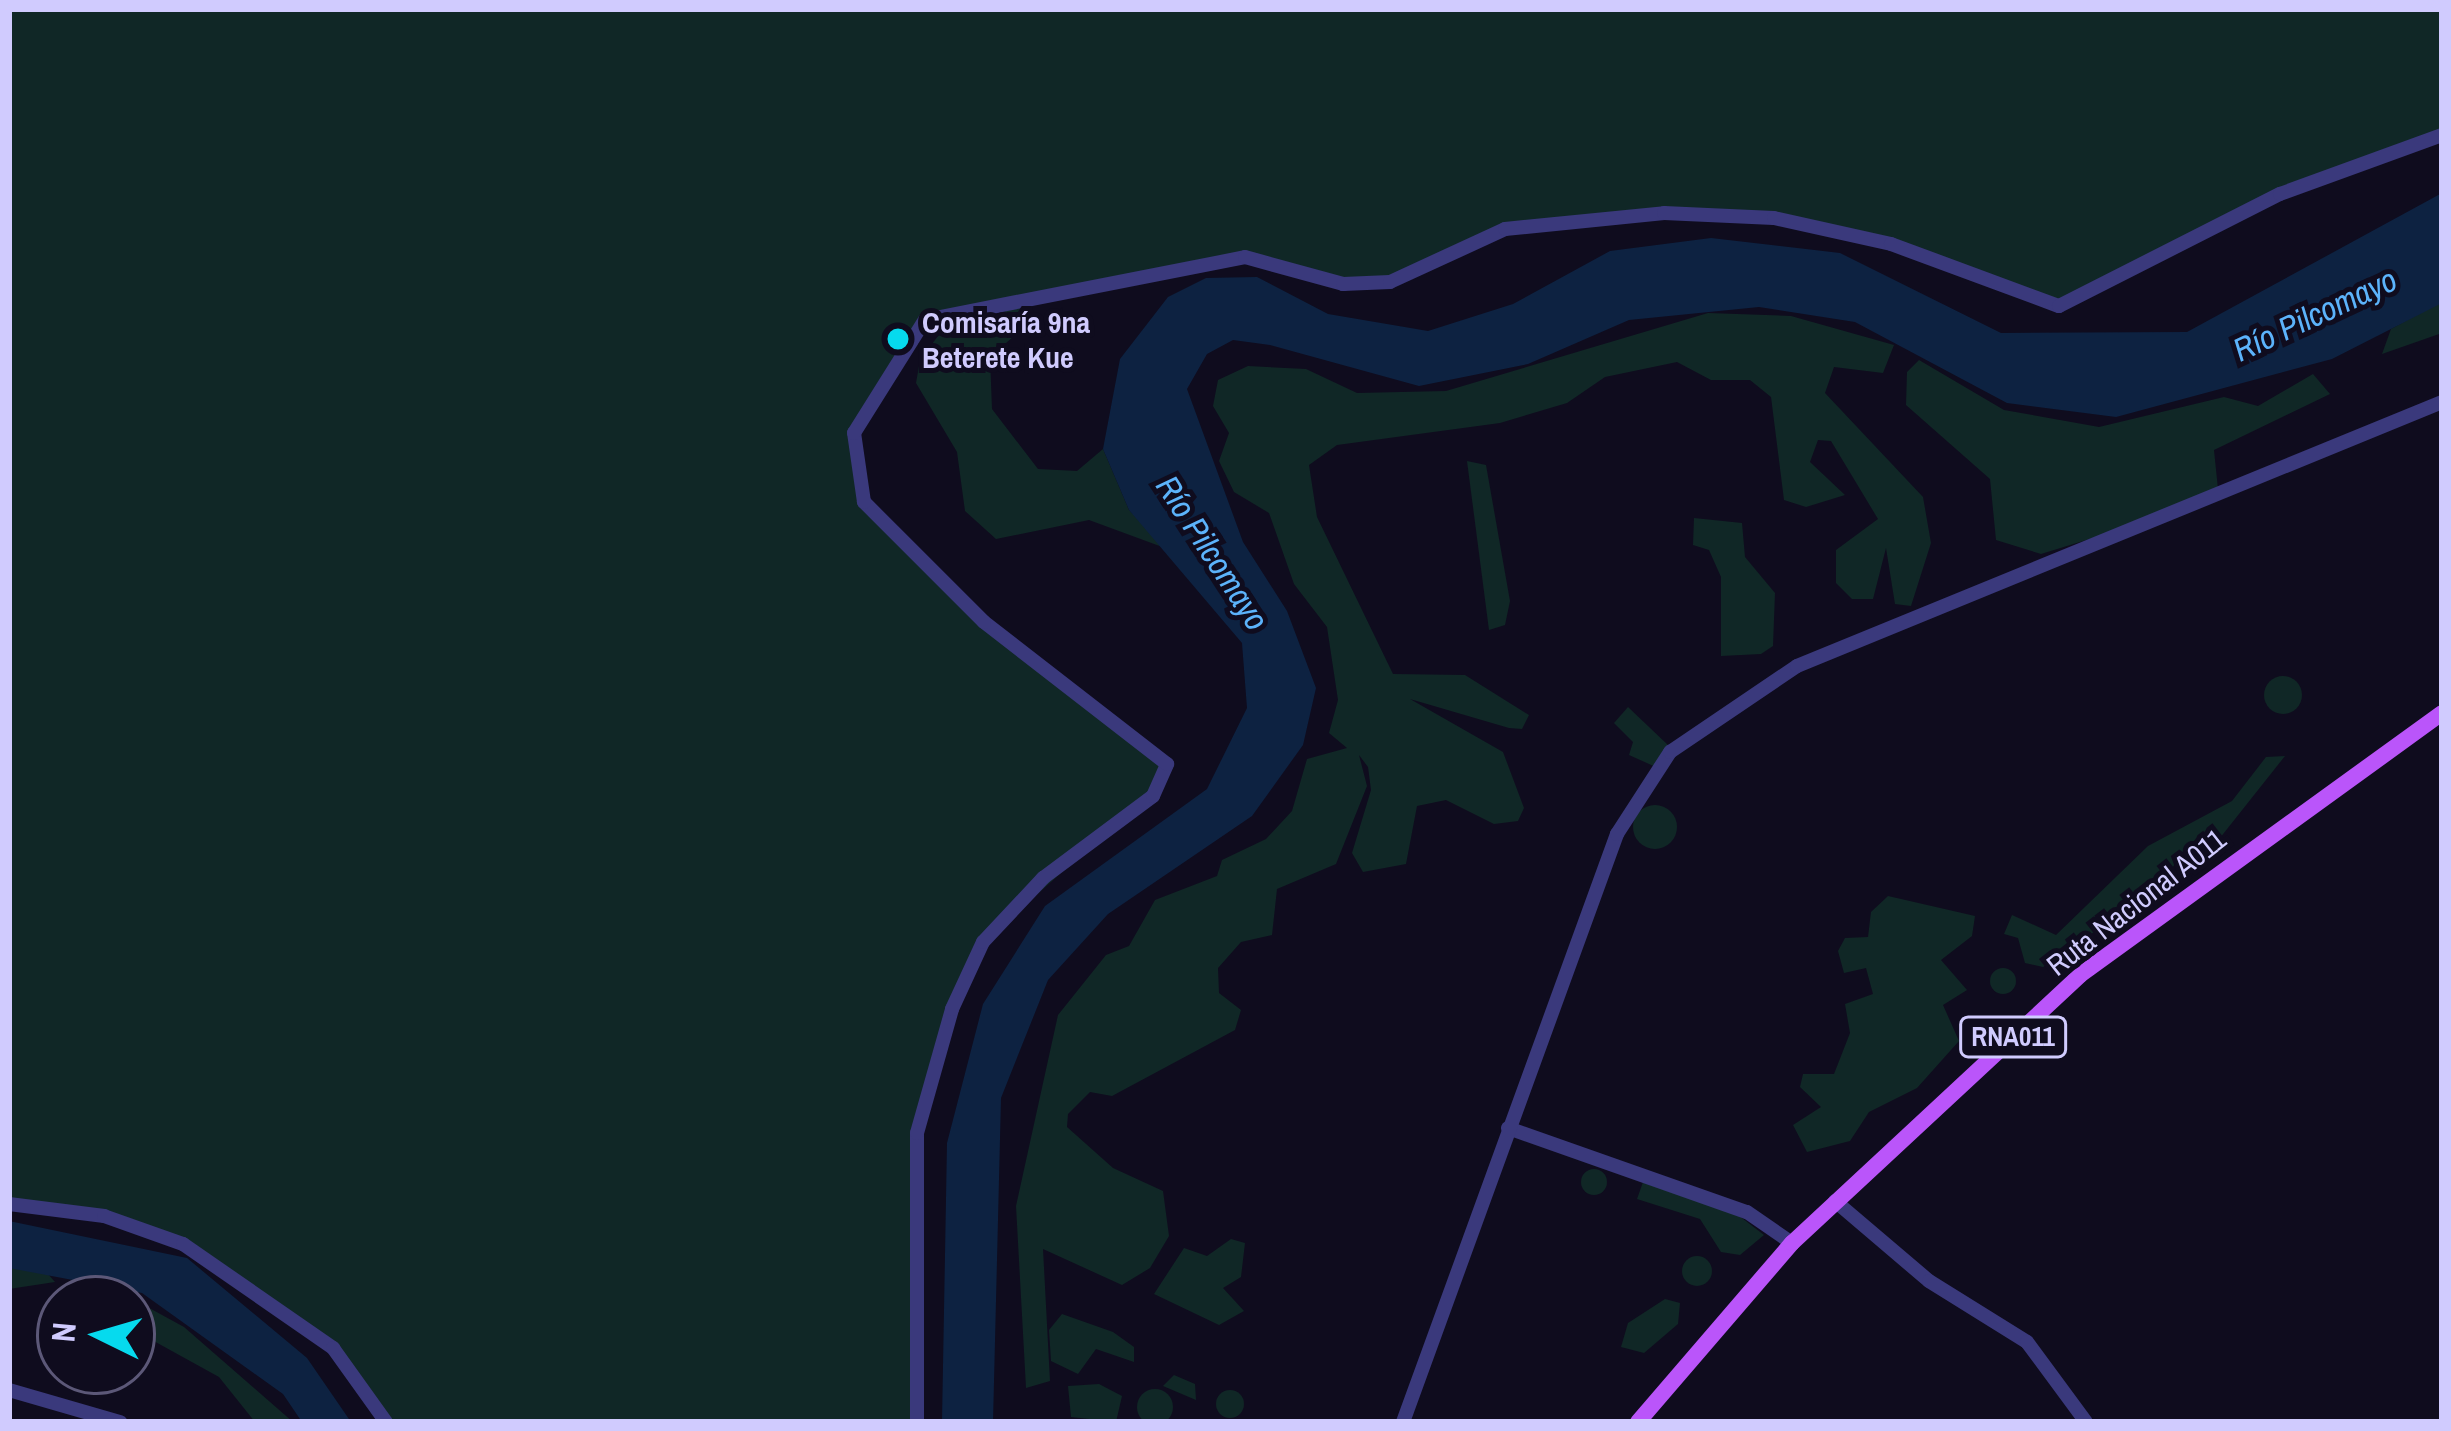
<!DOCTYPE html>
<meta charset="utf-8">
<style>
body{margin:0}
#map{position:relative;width:2451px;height:1431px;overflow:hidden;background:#0f0c1e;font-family:"Archivo Narrow",sans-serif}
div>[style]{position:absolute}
.green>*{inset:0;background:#102726}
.round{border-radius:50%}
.water>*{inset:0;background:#0d2241}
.minor>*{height:14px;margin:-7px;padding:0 7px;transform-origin:7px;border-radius:7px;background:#3a397c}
.major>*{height:16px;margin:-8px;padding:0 8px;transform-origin:8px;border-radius:8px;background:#ba55fa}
.dots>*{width:33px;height:33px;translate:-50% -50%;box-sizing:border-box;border:6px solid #0f0c1e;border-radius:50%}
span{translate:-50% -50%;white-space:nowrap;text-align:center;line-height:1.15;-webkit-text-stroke:10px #0f0c1e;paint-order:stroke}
.shield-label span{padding:3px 9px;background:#0f0c1e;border:3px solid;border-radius:9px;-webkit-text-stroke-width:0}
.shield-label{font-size:27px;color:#d0cbfe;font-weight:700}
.poi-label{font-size:30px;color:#d0cbfe;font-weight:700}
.left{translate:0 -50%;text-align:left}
.street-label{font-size:30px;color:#d0cbfe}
.water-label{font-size:33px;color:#5cb3fb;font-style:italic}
.frame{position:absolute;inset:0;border:12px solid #d0cbfe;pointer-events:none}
.north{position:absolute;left:36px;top:1275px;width:120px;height:120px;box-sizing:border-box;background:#0f0c1e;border:3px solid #5c5878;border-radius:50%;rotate:275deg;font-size:33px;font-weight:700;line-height:48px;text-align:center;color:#d0cbfe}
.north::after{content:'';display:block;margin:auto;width:42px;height:54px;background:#06daee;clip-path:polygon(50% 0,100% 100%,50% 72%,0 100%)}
</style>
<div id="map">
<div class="green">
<div style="clip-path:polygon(9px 9px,2442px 9px,2442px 135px,2280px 194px,2059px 306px,1891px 244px,1774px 218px,1664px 213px,1505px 229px,1365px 285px,1245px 257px,949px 310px,909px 336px,871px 396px,851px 453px,864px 502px,984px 622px,1167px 764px,1165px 780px,984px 942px,965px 977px,917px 1133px,917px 1422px,386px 1422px,333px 1348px,183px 1244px,104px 1216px,9px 1204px)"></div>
<div style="clip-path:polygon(2442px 301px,2442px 333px,2382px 354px,2391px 329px)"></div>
<div style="clip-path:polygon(1031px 302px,1030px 322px,990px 357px,992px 409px,1038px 469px,1077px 471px,1103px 449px,1129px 510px,1165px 548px,1089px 520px,996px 539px,965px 511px,957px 452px,916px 383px,920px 360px,938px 336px)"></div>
<div style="clip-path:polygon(1708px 313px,1791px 316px,1894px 345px,1883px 373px,1834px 367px,1825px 393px,1923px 497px,1931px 543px,1911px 606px,1895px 604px,1886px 548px,1873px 599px,1852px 599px,1836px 583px,1836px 550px,1878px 519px,1831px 441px,1818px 440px,1810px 462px,1845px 495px,1806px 507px,1784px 500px,1771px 397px,1750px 380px,1711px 380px,1677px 362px,1605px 377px,1567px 403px,1500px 423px,1337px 445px,1309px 465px,1317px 517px,1393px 674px,1465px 675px,1529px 715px,1522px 729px,1509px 728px,1410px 699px,1503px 752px,1524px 808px,1518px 821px,1494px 824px,1446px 800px,1417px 806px,1406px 864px,1363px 872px,1352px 853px,1371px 790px,1368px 767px,1359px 755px,1367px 786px,1336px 864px,1277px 889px,1272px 935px,1241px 942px,1218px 968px,1219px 993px,1241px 1010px,1235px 1030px,1112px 1096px,1090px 1092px,1068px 1114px,1067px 1127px,1113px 1168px,1163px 1191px,1169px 1236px,1150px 1268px,1122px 1285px,1043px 1249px,1050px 1381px,1026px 1388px,1016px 1206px,1058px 1015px,1106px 955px,1129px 946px,1155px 900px,1217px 876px,1222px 860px,1266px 839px,1292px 811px,1307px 759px,1347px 748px,1329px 733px,1338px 700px,1327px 627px,1294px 584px,1269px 513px,1234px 492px,1219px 461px,1229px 433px,1213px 406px,1218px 380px,1248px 366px,1306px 369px,1357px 393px,1446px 391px)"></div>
<div style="clip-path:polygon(1919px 360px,2004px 410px,2099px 427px,2224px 397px,2258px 406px,2313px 374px,2330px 394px,2214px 450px,2219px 499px,2041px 554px,1996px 540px,1990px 479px,1906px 405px,1907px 372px)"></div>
<div style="clip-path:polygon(1467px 461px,1486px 465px,1510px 601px,1505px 625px,1489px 630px)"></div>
<div style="clip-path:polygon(1694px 518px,1742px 523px,1745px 557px,1775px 593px,1773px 646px,1761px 654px,1721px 656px,1721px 577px,1709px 550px,1693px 545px)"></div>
<div class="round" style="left:2264px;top:676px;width:38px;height:38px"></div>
<div style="clip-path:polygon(1628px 707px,1669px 746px,1658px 768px,1629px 755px,1633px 742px,1614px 723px)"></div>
<div style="clip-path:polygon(2285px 756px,2216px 843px,2179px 859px,2154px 891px,2043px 967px,2025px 963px,2018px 938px,2004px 934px,2012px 915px,2056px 935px,2148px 846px,2232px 801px,2266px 757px)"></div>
<div class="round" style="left:1633px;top:805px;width:44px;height:44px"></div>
<div style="clip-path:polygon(1888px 896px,1975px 916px,1972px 936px,1941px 960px,1967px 990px,1943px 1005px,1959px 1041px,1917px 1088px,1869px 1112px,1850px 1141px,1807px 1152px,1793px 1125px,1821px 1107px,1800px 1087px,1803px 1074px,1834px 1074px,1850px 1033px,1845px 1004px,1873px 994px,1866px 968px,1844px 973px,1838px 951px,1845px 938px,1868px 937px,1871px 912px)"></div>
<div class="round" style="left:1990px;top:968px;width:26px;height:26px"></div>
<div class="round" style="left:1581px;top:1169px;width:26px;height:26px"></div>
<div style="clip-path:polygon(1643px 1182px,1729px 1208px,1764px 1235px,1740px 1255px,1721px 1252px,1700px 1219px,1637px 1199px)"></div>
<div style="clip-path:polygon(1231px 1239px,1245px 1243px,1241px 1277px,1223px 1288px,1244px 1311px,1219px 1325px,1154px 1294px,1184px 1248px,1207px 1256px)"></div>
<div class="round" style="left:1682px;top:1256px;width:30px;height:30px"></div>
<div style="clip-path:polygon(9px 1266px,48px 1274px,55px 1282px,9px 1289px)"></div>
<div style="clip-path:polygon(67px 1285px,131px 1298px,184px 1327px,293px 1422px,255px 1422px,219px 1377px,132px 1329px,132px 1299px,72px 1299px)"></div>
<div style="clip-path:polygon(1665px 1299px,1680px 1303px,1678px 1324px,1644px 1353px,1621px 1347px,1628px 1323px)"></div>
<div style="clip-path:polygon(1062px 1314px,1113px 1332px,1134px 1347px,1134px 1362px,1096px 1349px,1078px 1374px,1051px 1361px,1049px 1330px)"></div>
<div style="clip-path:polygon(1174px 1375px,1195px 1384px,1196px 1400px,1163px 1386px)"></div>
<div style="clip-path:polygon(1099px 1384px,1122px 1396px,1116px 1422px,1071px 1417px,1068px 1386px)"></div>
<div class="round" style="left:1137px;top:1389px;width:36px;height:36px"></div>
<div class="round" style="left:1216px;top:1390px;width:28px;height:28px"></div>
</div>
<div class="water">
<div style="clip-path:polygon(2442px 193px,2442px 303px,2332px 359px,2116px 417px,2007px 403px,1855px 322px,1759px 307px,1629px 320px,1528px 364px,1419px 386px,1270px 345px,1233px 340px,1207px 354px,1187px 389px,1243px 542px,1287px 611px,1316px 688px,1303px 745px,1252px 816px,1108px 914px,1048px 980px,1001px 1098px,993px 1422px,942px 1422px,947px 1143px,983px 1004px,1045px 906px,1207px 789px,1247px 708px,1242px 643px,1129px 510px,1103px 449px,1120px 359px,1168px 297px,1206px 278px,1257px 277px,1328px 314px,1428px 331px,1513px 304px,1610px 251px,1711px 238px,1840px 253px,2001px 333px,2187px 332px)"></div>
<div style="clip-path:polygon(9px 1221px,187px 1258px,307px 1358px,351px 1422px,302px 1422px,283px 1394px,142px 1293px,9px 1268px)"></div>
</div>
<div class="minor">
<div style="left:1508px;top:1128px;width:253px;rotate:19.4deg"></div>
<div style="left:1747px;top:1212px;width:55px;rotate:34.6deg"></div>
<div style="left:1835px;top:1201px;width:123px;rotate:40.4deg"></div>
<div style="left:1929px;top:1281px;width:115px;rotate:31.9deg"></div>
<div style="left:2027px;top:1342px;width:99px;rotate:53.6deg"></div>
<div style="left:9px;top:1204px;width:96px;rotate:7.2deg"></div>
<div style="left:104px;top:1216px;width:84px;rotate:19.5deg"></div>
<div style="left:183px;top:1244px;width:183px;rotate:34.7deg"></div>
<div style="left:333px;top:1348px;width:91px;rotate:54.4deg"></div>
<div style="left:9px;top:1390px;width:116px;rotate:16.1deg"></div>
<div style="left:917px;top:1422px;width:289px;rotate:-90deg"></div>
<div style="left:917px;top:1133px;width:129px;rotate:-74.2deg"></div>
<div style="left:952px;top:1009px;width:74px;rotate:-65.2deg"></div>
<div style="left:983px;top:942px;width:88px;rotate:-46.8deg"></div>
<div style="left:1043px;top:878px;width:137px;rotate:-36.7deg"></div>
<div style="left:1153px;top:796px;width:35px;rotate:-66deg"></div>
<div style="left:1167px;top:764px;width:232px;rotate:-142.2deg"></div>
<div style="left:984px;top:622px;width:170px;rotate:-135deg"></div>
<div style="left:864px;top:502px;width:70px;rotate:-98.2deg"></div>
<div style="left:854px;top:433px;width:133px;rotate:-57.9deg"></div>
<div style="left:925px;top:320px;width:326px;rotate:-11.1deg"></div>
<div style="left:1245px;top:257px;width:102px;rotate:15.4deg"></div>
<div style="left:1343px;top:284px;width:47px;rotate:-2.4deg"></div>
<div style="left:1390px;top:282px;width:127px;rotate:-24.7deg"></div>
<div style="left:1505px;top:229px;width:160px;rotate:-5.7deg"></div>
<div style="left:1664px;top:213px;width:110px;rotate:2.6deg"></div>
<div style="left:1774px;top:218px;width:120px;rotate:12.5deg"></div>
<div style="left:1891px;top:244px;width:179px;rotate:20.3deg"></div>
<div style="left:2059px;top:306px;width:248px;rotate:-26.9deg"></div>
<div style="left:2280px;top:194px;width:172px;rotate:-20deg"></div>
<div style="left:1403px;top:1422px;width:626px;rotate:-70deg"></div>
<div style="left:1617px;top:834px;width:98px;rotate:-57.1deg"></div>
<div style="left:1670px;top:752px;width:153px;rotate:-34.1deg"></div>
<div style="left:1797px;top:666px;width:697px;rotate:-22.26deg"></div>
</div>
<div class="major">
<div style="left:1638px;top:1422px;width:236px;rotate:-49.3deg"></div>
<div style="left:1792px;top:1243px;width:393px;rotate:-42.9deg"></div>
<div style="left:2080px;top:975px;width:447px;rotate:-35.9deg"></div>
</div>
<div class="dots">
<div style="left:898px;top:339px;background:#06daee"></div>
</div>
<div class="shield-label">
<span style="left:2013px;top:1037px">RNA011</span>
</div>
<div class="poi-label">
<span class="left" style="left:922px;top:339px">Comisaría 9na<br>Beterete Kue</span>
</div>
<div class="street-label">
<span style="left:2136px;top:902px;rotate:-38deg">Ruta Nacional A011</span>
</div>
<div class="water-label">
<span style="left:2315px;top:315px;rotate:-25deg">Río Pilcomayo</span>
<span style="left:1212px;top:553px;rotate:57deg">Río Pilcomayo</span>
</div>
<div class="frame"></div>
<div class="north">N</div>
</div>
